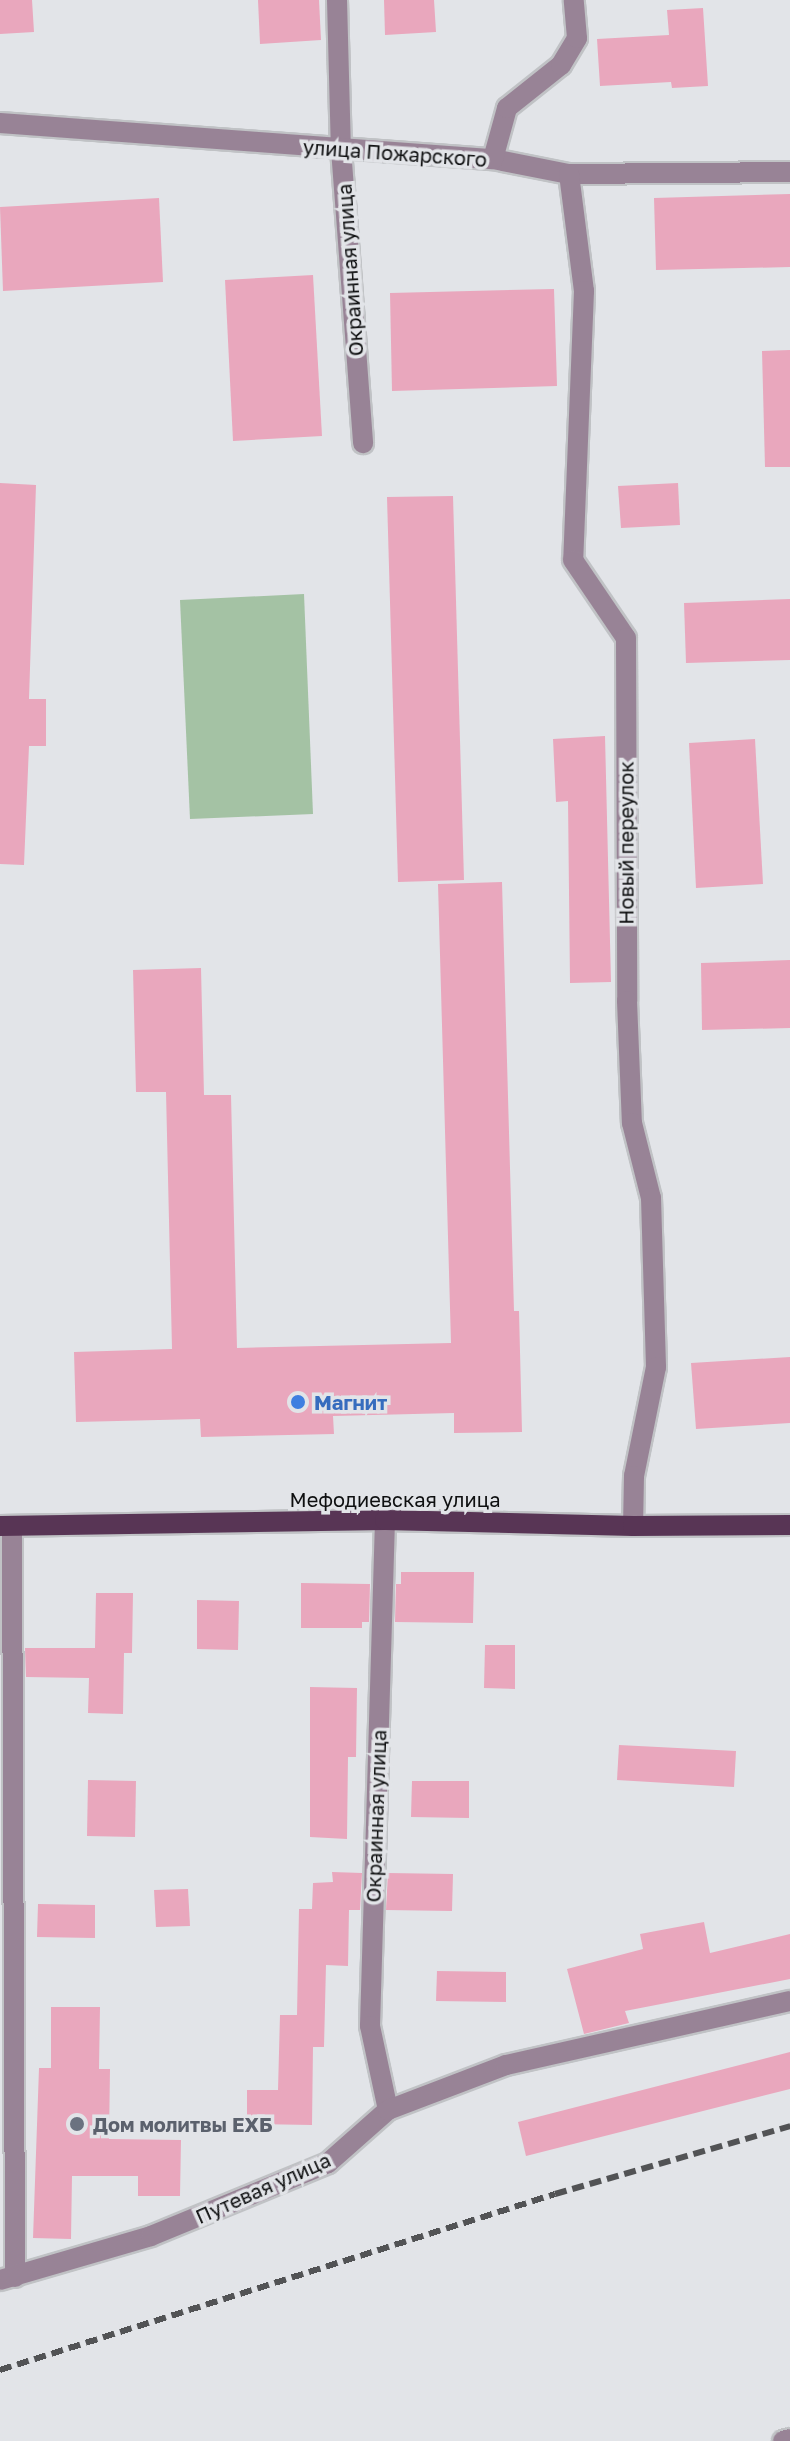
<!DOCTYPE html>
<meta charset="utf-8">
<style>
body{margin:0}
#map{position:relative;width:790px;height:2441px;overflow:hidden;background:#e2e4e8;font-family:"Golos Text",sans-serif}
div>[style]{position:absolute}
.green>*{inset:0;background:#a4c2a4}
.building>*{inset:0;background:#e9a7bd}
.roads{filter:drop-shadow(2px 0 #c0c2c5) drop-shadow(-2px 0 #c0c2c5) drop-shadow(0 2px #c0c2c5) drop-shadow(0 -2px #c0c2c5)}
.street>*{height:20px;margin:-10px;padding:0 10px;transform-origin:10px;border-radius:10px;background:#988396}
.primary>*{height:20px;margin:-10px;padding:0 10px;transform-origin:10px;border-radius:10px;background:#583555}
.rail>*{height:6px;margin-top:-3px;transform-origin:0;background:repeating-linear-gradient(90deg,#525355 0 12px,transparent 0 18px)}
.dots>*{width:22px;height:22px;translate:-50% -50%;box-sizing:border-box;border:4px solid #e2e4e8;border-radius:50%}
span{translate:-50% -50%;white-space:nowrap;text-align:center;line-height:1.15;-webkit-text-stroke:7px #e2e4e8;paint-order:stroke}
.street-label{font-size:20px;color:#0e0f10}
.shop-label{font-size:20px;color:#366cbe;font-weight:700}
.left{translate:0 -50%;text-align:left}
.worship-label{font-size:20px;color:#5b616d;font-weight:700}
</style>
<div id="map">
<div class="green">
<div style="clip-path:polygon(304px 594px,313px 814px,190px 819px,180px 600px)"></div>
</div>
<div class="building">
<div style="clip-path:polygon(0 0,32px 0,34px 32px,0 34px)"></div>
<div style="clip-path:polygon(258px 0,319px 0,321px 40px,260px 44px)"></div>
<div style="clip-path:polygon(384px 0,434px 0,436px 32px,385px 35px)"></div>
<div style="clip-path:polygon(703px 8px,708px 86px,672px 88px,671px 82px,600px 86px,597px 39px,669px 35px,667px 10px)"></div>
<div style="clip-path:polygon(790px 194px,790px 267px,656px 270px,654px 198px)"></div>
<div style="clip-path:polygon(159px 198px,163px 282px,3px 291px,0 207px)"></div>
<div style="clip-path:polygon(313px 275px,322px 436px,233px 441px,225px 280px)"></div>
<div style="clip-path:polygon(554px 289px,557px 386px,392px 391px,390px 293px)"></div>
<div style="clip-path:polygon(790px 350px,790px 467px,765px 467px,762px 351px)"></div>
<div style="clip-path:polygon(0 483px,36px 485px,29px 699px,46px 699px,46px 746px,29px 746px,24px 865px,0 864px)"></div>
<div style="clip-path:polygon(678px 483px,680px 525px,621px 528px,618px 486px)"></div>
<div style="clip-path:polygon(453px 496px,464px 880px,398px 882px,387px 497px)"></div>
<div style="clip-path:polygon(790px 599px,790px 660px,686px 663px,684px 603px)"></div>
<div style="clip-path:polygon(605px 736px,611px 982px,570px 983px,568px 801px,556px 802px,553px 739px)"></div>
<div style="clip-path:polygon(755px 739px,763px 884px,696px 888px,689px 743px)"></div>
<div style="clip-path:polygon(502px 882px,514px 1311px,519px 1311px,522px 1432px,454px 1433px,454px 1413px,333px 1416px,334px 1434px,201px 1437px,200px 1419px,76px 1422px,74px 1352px,172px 1349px,166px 1092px,136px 1092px,133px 970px,201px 968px,204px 1095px,231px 1095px,237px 1348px,451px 1343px,438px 884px)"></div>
<div style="clip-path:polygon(790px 960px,790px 1028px,702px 1030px,701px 963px)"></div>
<div style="clip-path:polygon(790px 1357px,790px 1423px,696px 1429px,691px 1363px)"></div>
<div style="clip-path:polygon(401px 1572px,474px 1572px,473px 1623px,395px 1622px,396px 1584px,401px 1584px)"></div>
<div style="clip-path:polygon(301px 1583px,370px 1584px,369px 1622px,362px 1622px,362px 1628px,301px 1628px)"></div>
<div style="clip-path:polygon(96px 1593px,133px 1593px,132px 1653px,124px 1653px,123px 1714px,88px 1713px,89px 1678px,26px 1677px,25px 1648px,95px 1648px)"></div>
<div style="clip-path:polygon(197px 1600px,239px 1601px,238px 1650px,197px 1649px)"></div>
<div style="clip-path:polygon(485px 1645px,515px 1645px,515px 1689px,484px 1688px)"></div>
<div style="clip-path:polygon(310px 1687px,357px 1688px,356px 1757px,348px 1757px,347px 1839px,310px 1837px)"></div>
<div style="clip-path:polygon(619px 1745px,736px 1751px,734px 1787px,617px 1780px)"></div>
<div style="clip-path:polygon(88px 1780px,136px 1781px,135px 1837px,87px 1836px)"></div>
<div style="clip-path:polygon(412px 1781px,469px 1781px,469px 1818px,411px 1817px)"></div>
<div style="clip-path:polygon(332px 1872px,362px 1873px,360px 1910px,349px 1910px,348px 1966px,326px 1965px,324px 2047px,313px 2047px,312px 2125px,247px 2124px,247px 2090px,278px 2090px,280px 2015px,297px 2015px,299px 1909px,312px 1909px,313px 1883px,333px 1882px)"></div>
<div style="clip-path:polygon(388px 1873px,453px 1874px,452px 1911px,386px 1910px)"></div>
<div style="clip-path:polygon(188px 1889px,190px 1926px,156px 1927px,154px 1890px)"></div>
<div style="clip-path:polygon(38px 1904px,95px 1905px,95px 1938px,37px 1937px)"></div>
<div style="clip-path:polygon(704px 1922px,710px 1953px,790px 1934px,790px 1979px,625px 2011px,629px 2023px,584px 2034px,567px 1969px,643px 1949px,640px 1934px)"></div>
<div style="clip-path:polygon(437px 1971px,506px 1972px,506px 2002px,436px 2001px)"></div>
<div style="clip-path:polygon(51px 2007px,100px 2007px,99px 2069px,110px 2069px,109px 2139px,181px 2140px,180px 2196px,138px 2196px,138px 2176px,72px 2176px,71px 2239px,33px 2238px,39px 2068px,51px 2068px)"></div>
<div style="clip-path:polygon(790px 2052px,790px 2089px,526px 2156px,518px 2122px)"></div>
</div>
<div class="roads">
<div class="street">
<div style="left:337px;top:0;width:149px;rotate:88.5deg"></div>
<div style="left:341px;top:149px;width:295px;rotate:85.7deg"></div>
<div style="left:0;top:123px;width:494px;rotate:4.2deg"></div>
<div style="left:493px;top:159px;width:77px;rotate:11.2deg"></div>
<div style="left:569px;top:174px;width:221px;rotate:-0.5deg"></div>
<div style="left:493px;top:159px;width:53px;rotate:-74.6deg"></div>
<div style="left:507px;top:108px;width:69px;rotate:-38.5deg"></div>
<div style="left:561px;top:65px;width:31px;rotate:-59deg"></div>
<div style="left:577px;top:38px;width:38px;rotate:-95deg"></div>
<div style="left:569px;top:174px;width:118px;rotate:82.7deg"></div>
<div style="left:584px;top:291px;width:269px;rotate:92.3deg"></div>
<div style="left:573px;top:560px;width:94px;rotate:55.8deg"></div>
<div style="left:626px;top:638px;width:363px;rotate:89.8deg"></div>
<div style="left:627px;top:1001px;width:122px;rotate:87.7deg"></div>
<div style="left:632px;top:1123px;width:77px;rotate:75.8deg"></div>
<div style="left:651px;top:1198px;width:169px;rotate:88.3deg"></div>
<div style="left:656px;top:1367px;width:111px;rotate:101.4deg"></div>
<div style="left:634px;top:1476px;width:50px;rotate:91.1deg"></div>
<div style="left:385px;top:1520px;width:506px;rotate:91.7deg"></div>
<div style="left:370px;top:2026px;width:86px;rotate:77.9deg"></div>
<div style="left:12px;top:1526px;width:751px;rotate:89.77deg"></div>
<div style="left:0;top:2280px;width:157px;rotate:-16.2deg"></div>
<div style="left:151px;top:2236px;width:191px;rotate:-22.4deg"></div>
<div style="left:328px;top:2163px;width:80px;rotate:-41.5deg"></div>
<div style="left:388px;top:2110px;width:126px;rotate:-20.9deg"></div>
<div style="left:506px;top:2065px;width:291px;rotate:-12.7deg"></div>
<div style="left:783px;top:2441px;width:7px;rotate:-16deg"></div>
</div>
<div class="primary">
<div style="left:0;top:1526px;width:385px;rotate:-0.9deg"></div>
<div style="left:385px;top:1520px;width:248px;rotate:1.4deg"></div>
<div style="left:633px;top:1526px;width:157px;rotate:-0.4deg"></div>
</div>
</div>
<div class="rail">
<div style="left:0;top:2370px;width:582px;rotate:-17.59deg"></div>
<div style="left:555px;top:2194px;width:245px;rotate:-16.1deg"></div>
</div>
<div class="dots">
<div style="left:298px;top:1402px;background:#3f7fe0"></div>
<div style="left:77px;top:2124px;background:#6b7280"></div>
</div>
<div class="street-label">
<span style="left:395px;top:153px;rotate:4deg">улица Пожарского</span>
<span style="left:350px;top:270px;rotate:-94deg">Окраинная улица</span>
<span style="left:626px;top:843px;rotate:-90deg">Новый переулок</span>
<span style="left:395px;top:1499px">Мефодиевская улица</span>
<span style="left:376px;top:1816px;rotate:-88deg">Окраинная улица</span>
<span style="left:263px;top:2188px;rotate:-24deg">Путевая улица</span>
</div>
<div class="shop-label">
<span class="left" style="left:314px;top:1402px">Магнит</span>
</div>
<div class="worship-label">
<span class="left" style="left:93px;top:2124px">Дом молитвы ЕХБ</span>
</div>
</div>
